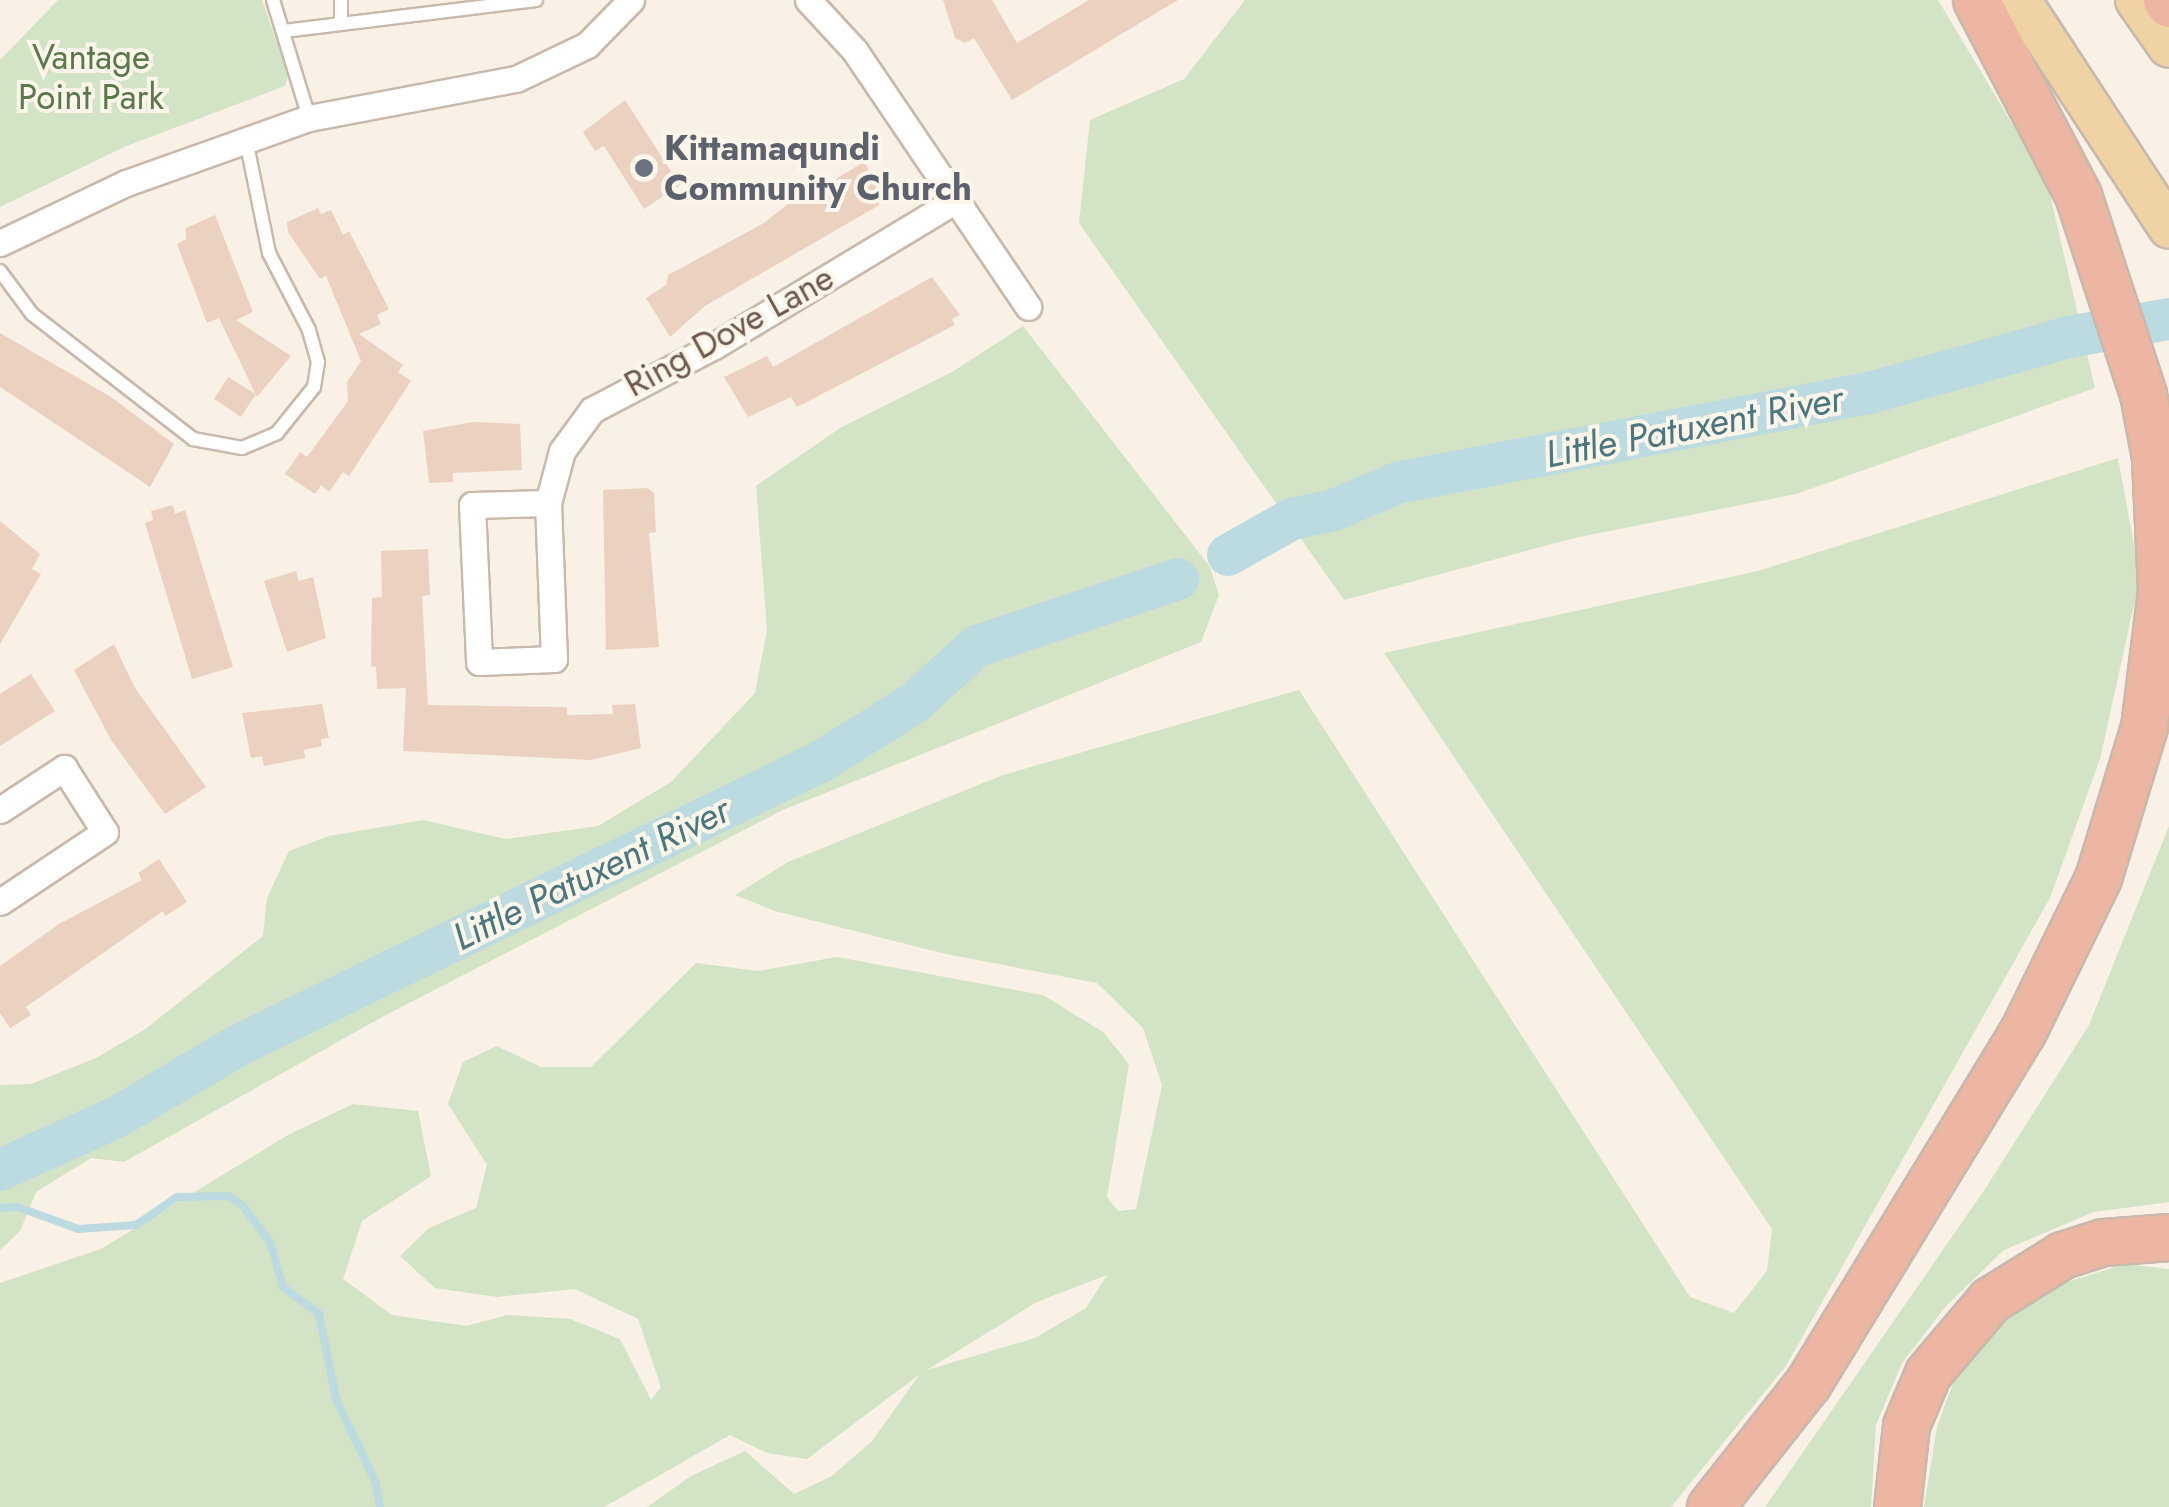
<!DOCTYPE html>
<style>
body{margin:0}
#map{position:relative;width:2169px;height:1507px;overflow:hidden;background:#f9f1e5;font-family:Jost,sans-serif}
div>[style]{position:absolute}
.green>*{inset:0;background:#d2e4c5}
.stream>*{height:8px;margin:-4px;padding:0 4px;transform-origin:4px;border-radius:4px;background:#bcdbe0}
.river>*{height:42px;margin:-21px;padding:0 21px;transform-origin:21px;border-radius:21px;background:#bcdbe0}
.building>*{inset:0;background:#ebd1c0}
.roads{filter:drop-shadow(2px 0 #c8b9ac) drop-shadow(-2px 0 #c8b9ac) drop-shadow(0 2px #c8b9ac) drop-shadow(0 -2px #c8b9ac)}
.lane>*{height:12px;margin:-6px;padding:0 6px;transform-origin:6px;border-radius:6px;background:#fff}
.street>*{height:25px;margin:-12.5px;padding:0 12.5px;transform-origin:12.5px;border-radius:12.5px;background:#fff}
.primary>*{height:40px;margin:-20px;padding:0 20px;transform-origin:20px;border-radius:20px;background:#f0d3a5}
.highway>*{height:45px;margin:-22.5px;padding:0 22.5px;transform-origin:22.5px;border-radius:22.5px;background:#ecb6a3}
.dots>*{width:28px;height:28px;translate:-50% -50%;box-sizing:border-box;border:5px solid #fcf5ea;border-radius:50%}
span{translate:-50% -50%;white-space:nowrap;text-align:center;line-height:1.15;-webkit-text-stroke:8px #fcf5ea;paint-order:stroke}
.park-label{font-size:35px;color:#58794a}
.worship-label{font-size:35px;color:#5b616d;font-weight:700}
.left{translate:0 -50%;text-align:left}
.street-label{font-size:35px;color:#6e594d}
.water-label{font-size:38px;color:#4a767f;font-style:italic}
</style>
<div id="map">
<div class="green">
<div style="clip-path:polygon(58px 0,262px 0,288px 74px,285px 86px,124px 147px,0 207px,0 60px)"></div>
<div style="clip-path:polygon(1245px 0,1938px 0,2047px 182px,2095px 388px,1796px 494px,1574px 538px,1344px 600px,1079px 223px,1090px 120px,1184px 79px)"></div>
<div style="clip-path:polygon(1023px 326px,1210px 567px,1219px 595px,1201px 642px,783px 810px,384px 1016px,124px 1162px,91px 1158px,36px 1192px,20px 1231px,0 1250px,0 1085px,31px 1084px,96px 1058px,144px 1030px,263px 936px,267px 898px,289px 851px,329px 836px,423px 820px,506px 839px,598px 826px,671px 782px,755px 693px,767px 630px,756px 486px,840px 428px,952px 372px)"></div>
<div style="clip-path:polygon(evenodd,2118px 458px,2140px 578px,2100px 759px,2050px 898px,1786px 1366px,1671px 1507px,647px 1507px,691px 1476px,745px 1451px,794px 1494px,832px 1476px,872px 1441px,920px 1374px,807px 1459px,767px 1453px,730px 1435px,604px 1507px,0 1507px,0 1283px,101px 1249px,288px 1135px,353px 1104px,418px 1111px,431px 1176px,362px 1221px,343px 1279px,392px 1315px,467px 1326px,507px 1315px,570px 1319px,620px 1339px,651px 1400px,661px 1387px,638px 1319px,575px 1289px,497px 1297px,435px 1288px,400px 1256px,429px 1228px,476px 1208px,487px 1165px,448px 1104px,463px 1062px,497px 1046px,541px 1067px,591px 1067px,696px 963px,758px 971px,837px 957px,1043px 995px,1103px 1032px,1129px 1064px,1107px 1197px,1118px 1211px,1136px 1209px,1162px 1085px,1143px 1028px,1097px 983px,946px 954px,775px 911px,735px 895px,788px 862px,1003px 775px,1299px 690px,1690px 1297px,1734px 1313px,1767px 1271px,1772px 1229px,1384px 653px,1758px 571px,2118px 458px,1107px 1275px,1086px 1308px,1035px 1338px,927px 1370px,1037px 1302px,1107px 1275px)"></div>
<div style="clip-path:polygon(2169px 826px,2169px 1202px,2094px 1212px,2004px 1250px,1946px 1306px,1902px 1363px,1876px 1425px,1871px 1507px,1765px 1507px,1985px 1189px,2089px 1025px)"></div>
<div style="clip-path:polygon(2125px 1264px,2169px 1269px,2169px 1507px,1924px 1507px,1937px 1427px,1957px 1372px,2000px 1323px,2051px 1287px)"></div>
</div>
<div class="stream">
<div style="left:0;top:1208px;width:18px;rotate:-3deg"></div>
<div style="left:18px;top:1207px;width:64px;rotate:20.1deg"></div>
<div style="left:78px;top:1229px;width:58px;rotate:-3.9deg"></div>
<div style="left:136px;top:1225px;width:50px;rotate:-34.3deg"></div>
<div style="left:177px;top:1197px;width:52px;rotate:-1.1deg"></div>
<div style="left:229px;top:1196px;width:17px;rotate:36deg"></div>
<div style="left:243px;top:1206px;width:45px;rotate:53.1deg"></div>
<div style="left:270px;top:1242px;width:47px;rotate:73.9deg"></div>
<div style="left:283px;top:1287px;width:45px;rotate:36.9deg"></div>
<div style="left:319px;top:1314px;width:87px;rotate:78.7deg"></div>
<div style="left:336px;top:1399px;width:91px;rotate:64.6deg"></div>
<div style="left:375px;top:1481px;width:26px;rotate:79deg"></div>
</div>
<div class="river">
<div style="left:1228px;top:555px;width:73px;rotate:-29.4deg"></div>
<div style="left:1292px;top:519px;width:43px;rotate:-12.1deg"></div>
<div style="left:1334px;top:510px;width:69px;rotate:-23.2deg"></div>
<div style="left:1397px;top:483px;width:481px;rotate:-10.8deg"></div>
<div style="left:1869px;top:393px;width:208px;rotate:-15.6deg"></div>
<div style="left:2069px;top:337px;width:102px;rotate:-10.2deg"></div>
<div style="left:0;top:1170px;width:128px;rotate:-24.4deg"></div>
<div style="left:117px;top:1117px;width:142px;rotate:-30.5deg"></div>
<div style="left:239px;top:1045px;width:648px;rotate:-25.97deg"></div>
<div style="left:822px;top:761px;width:109px;rotate:-32.2deg"></div>
<div style="left:914px;top:703px;width:85px;rotate:-42.1deg"></div>
<div style="left:977px;top:646px;width:212px;rotate:-18.4deg"></div>
</div>
<div class="building">
<div style="clip-path:polygon(943px 0,992px 0,1017px 43px,1089px 0,1178px 0,1012px 100px,974px 38px,965px 43px,955px 38px)"></div>
<div style="clip-path:polygon(625px 100px,680px 185px,644px 209px,604px 146px,595px 151px,583px 132px)"></div>
<div style="clip-path:polygon(864px 162px,888px 200px,705px 306px,670px 337px,646px 298px,666px 285px,668px 275px,764px 223px,819px 179px,824px 186px)"></div>
<div style="clip-path:polygon(318px 208px,321px 214px,331px 210px,343px 235px,349px 231px,389px 309px,377px 315px,381px 324px,359px 334px,403px 365px,398px 372px,411px 381px,349px 476px,343px 472px,329px 492px,321px 485px,315px 494px,285px 474px,300px 452px,307px 457px,348px 401px,347px 382px,361px 361px,326px 276px,320px 279px,288px 232px,287px 222px)"></div>
<div style="clip-path:polygon(215px 215px,253px 312px,236px 320px,291px 356px,257px 397px,219px 318px,207px 323px,177px 244px,186px 239px,186px 228px)"></div>
<div style="clip-path:polygon(932px 277px,960px 315px,952px 319px,955px 325px,797px 407px,791px 397px,748px 417px,724px 377px,767px 356px,773px 367px)"></div>
<div style="clip-path:polygon(0 333px,111px 397px,174px 444px,150px 487px,0 387px)"></div>
<div style="clip-path:polygon(228px 377px,256px 394px,241px 417px,214px 399px)"></div>
<div style="clip-path:polygon(473px 422px,520px 424px,522px 470px,453px 473px,453px 482px,429px 483px,423px 431px)"></div>
<div style="clip-path:polygon(647px 488px,654px 493px,656px 532px,649px 533px,659px 647px,606px 650px,603px 490px)"></div>
<div style="clip-path:polygon(173px 505px,175px 514px,185px 510px,233px 667px,192px 679px,145px 523px,153px 520px,151px 511px)"></div>
<div style="clip-path:polygon(0 521px,40px 554px,32px 569px,41px 574px,0 644px)"></div>
<div style="clip-path:polygon(428px 549px,430px 595px,422px 596px,428px 705px,567px 707px,567px 715px,613px 714px,612px 705px,635px 704px,641px 748px,591px 760px,403px 751px,406px 688px,377px 689px,376px 666px,371px 667px,372px 598px,382px 597px,381px 551px)"></div>
<div style="clip-path:polygon(296px 571px,299px 581px,313px 577px,326px 638px,287px 652px,264px 581px)"></div>
<div style="clip-path:polygon(114px 644px,135px 688px,206px 787px,165px 814px,111px 740px,74px 670px)"></div>
<div style="clip-path:polygon(31px 674px,55px 711px,0 746px,0 694px)"></div>
<div style="clip-path:polygon(322px 704px,329px 738px,321px 739px,322px 746px,304px 750px,305px 758px,264px 766px,262px 756px,251px 758px,242px 713px)"></div>
<div style="clip-path:polygon(159px 859px,187px 902px,165px 916px,163px 911px,26px 1007px,31px 1015px,10px 1028px,0 1013px,0 966px,59px 924px,142px 880px,138px 873px)"></div>
</div>
<div class="roads">
<div class="lane">
<div style="left:273px;top:0;width:123px;rotate:73deg"></div>
<div style="left:341px;top:0;width:23px;rotate:90deg"></div>
<div style="left:284px;top:31px;width:254px;rotate:-7deg"></div>
<div style="left:0;top:271px;width:54px;rotate:53.3deg"></div>
<div style="left:32px;top:314px;width:204px;rotate:37.8deg"></div>
<div style="left:193px;top:439px;width:50px;rotate:10.4deg"></div>
<div style="left:242px;top:448px;width:38px;rotate:-23deg"></div>
<div style="left:277px;top:433px;width:59px;rotate:-51.2deg"></div>
<div style="left:314px;top:387px;width:25px;rotate:-81deg"></div>
<div style="left:318px;top:362px;width:33px;rotate:-106deg"></div>
<div style="left:309px;top:330px;width:87px;rotate:-117.5deg"></div>
<div style="left:269px;top:253px;width:115px;rotate:-101.5deg"></div>
</div>
<div class="street">
<div style="left:808px;top:0;width:69px;rotate:47.3deg"></div>
<div style="left:855px;top:51px;width:309px;rotate:55.9deg"></div>
<div style="left:0;top:243px;width:140px;rotate:-25.5deg"></div>
<div style="left:126px;top:183px;width:194px;rotate:-19.6deg"></div>
<div style="left:309px;top:118px;width:211px;rotate:-10.7deg"></div>
<div style="left:516px;top:79px;width:79px;rotate:-25.6deg"></div>
<div style="left:587px;top:45px;width:63px;rotate:-45.6deg"></div>
<div style="left:548px;top:503px;width:76px;rotate:178.5deg"></div>
<div style="left:472px;top:505px;width:157px;rotate:87.4deg"></div>
<div style="left:479px;top:662px;width:75px;rotate:-2.3deg"></div>
<div style="left:554px;top:659px;width:156px;rotate:-92.2deg"></div>
<div style="left:548px;top:503px;width:54px;rotate:-74.9deg"></div>
<div style="left:562px;top:451px;width:51px;rotate:-53.8deg"></div>
<div style="left:592px;top:410px;width:138px;rotate:-27.7deg"></div>
<div style="left:714px;top:346px;width:283px;rotate:-31.1deg"></div>
<div style="left:0;top:810px;width:77px;rotate:-33.3deg"></div>
<div style="left:64px;top:768px;width:76px;rotate:57.4deg"></div>
<div style="left:105px;top:832px;width:126px;rotate:146.3deg"></div>
</div>
<div class="primary">
<div style="left:2020px;top:0;width:272px;rotate:56.8deg"></div>
<div style="left:2136px;top:0;width:57px;rotate:54.9deg"></div>
</div>
<div class="highway">
<div style="left:2166px;top:0;width:5px;rotate:53deg"></div>
<div style="left:1710px;top:1507px;width:158px;rotate:-51.7deg"></div>
<div style="left:1808px;top:1383px;width:412px;rotate:-58.6deg"></div>
<div style="left:2023px;top:1031px;width:170px;rotate:-63.9deg"></div>
<div style="left:2098px;top:878px;width:158px;rotate:-73.1deg"></div>
<div style="left:2144px;top:727px;width:137px;rotate:-82.9deg"></div>
<div style="left:2161px;top:591px;width:134px;rotate:-92.6deg"></div>
<div style="left:2155px;top:457px;width:64px;rotate:-100.8deg"></div>
<div style="left:2143px;top:394px;width:209px;rotate:-108.1deg"></div>
<div style="left:2078px;top:195px;width:220px;rotate:-117.6deg"></div>
<div style="left:1897px;top:1507px;width:82px;rotate:-83.7deg"></div>
<div style="left:1906px;top:1425px;width:56px;rotate:-67.1deg"></div>
<div style="left:1928px;top:1373px;width:96px;rotate:-49.7deg"></div>
<div style="left:1990px;top:1300px;width:85px;rotate:-32deg"></div>
<div style="left:2062px;top:1255px;width:43px;rotate:-17.6deg"></div>
<div style="left:2103px;top:1242px;width:66px;rotate:-4.3deg"></div>
</div>
</div>
<div class="dots">
<div style="left:644px;top:168px;background:#6b7280"></div>
</div>
<div class="park-label">
<span style="left:91px;top:77px">Vantage<br>Point Park</span>
</div>
<div class="worship-label">
<span class="left" style="left:664px;top:168px">Kittamaqundi<br>Community Church</span>
</div>
<div class="street-label">
<span style="left:729px;top:331px;rotate:-29deg">Ring Dove Lane</span>
</div>
<div class="water-label">
<span style="left:1694px;top:426px;rotate:-11deg">Little Patuxent River</span>
<span style="left:591px;top:873px;rotate:-26deg">Little Patuxent River</span>
</div>
</div>
